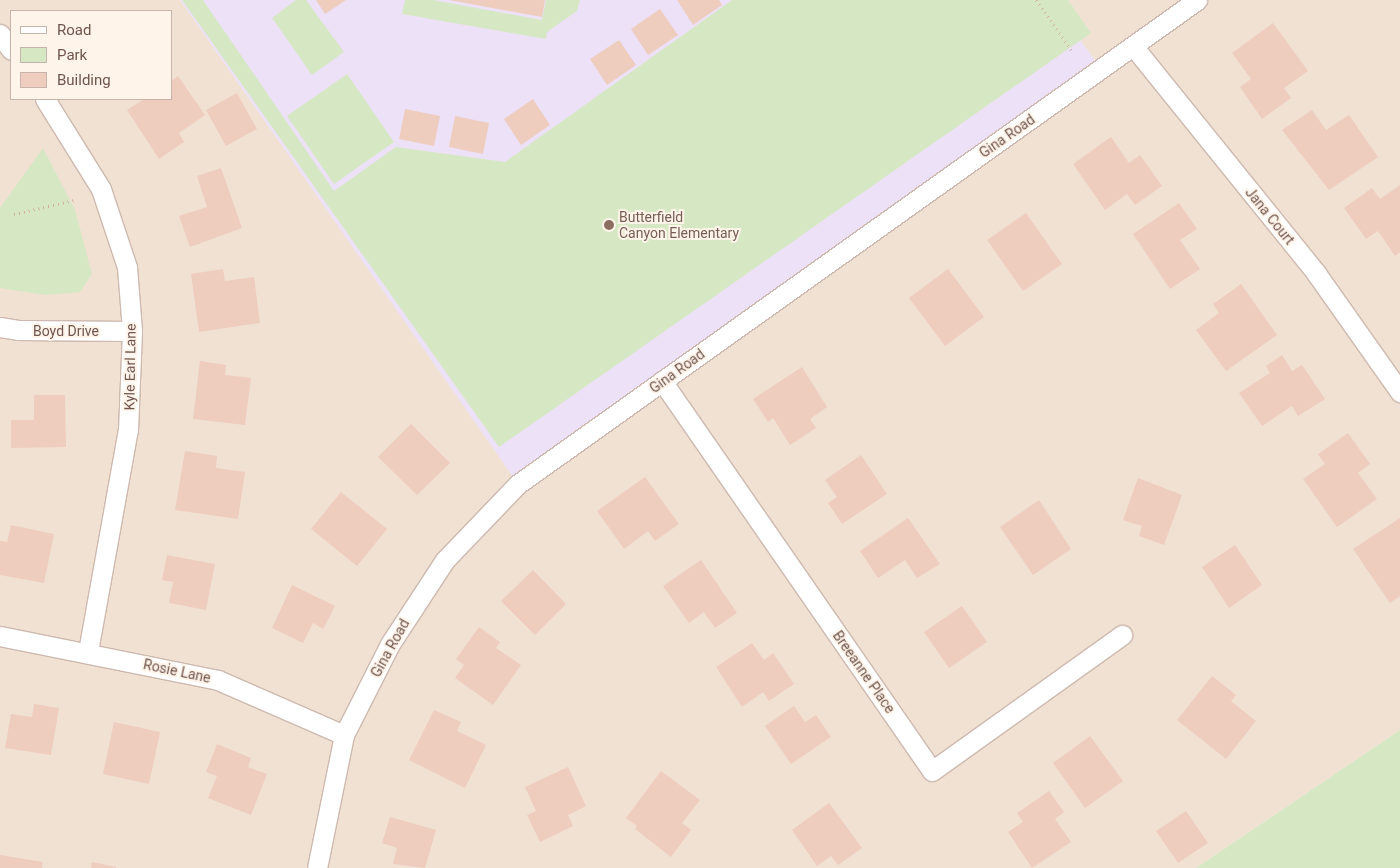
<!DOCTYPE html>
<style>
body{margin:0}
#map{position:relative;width:1400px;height:868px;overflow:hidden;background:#faf0e4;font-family:Roboto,sans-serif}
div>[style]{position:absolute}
.residential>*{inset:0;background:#f1e1d3}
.education>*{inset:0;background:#ede1f7}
.green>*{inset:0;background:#d6e7c4}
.building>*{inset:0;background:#eeccbe}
.path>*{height:3px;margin-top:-1.5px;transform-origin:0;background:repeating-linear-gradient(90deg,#d2b0a1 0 1px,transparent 0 5px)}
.roads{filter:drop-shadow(1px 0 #cdb9af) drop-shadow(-1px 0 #cdb9af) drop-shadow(0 1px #cdb9af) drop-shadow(0 -1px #cdb9af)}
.minor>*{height:19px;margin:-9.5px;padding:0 9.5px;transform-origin:9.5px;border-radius:9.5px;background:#fff}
.dots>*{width:14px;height:14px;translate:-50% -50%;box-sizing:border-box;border:2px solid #fef4ea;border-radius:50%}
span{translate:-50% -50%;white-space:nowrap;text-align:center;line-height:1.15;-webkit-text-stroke:4px #fef4ea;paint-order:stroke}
.street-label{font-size:14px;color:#71554c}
.education-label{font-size:14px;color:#785e54}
.left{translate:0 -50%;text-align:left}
.legend{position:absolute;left:10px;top:10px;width:162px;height:90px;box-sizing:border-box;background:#fef4ea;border:1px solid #c6b4ab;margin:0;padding:6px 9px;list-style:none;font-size:15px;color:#71554c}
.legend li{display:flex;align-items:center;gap:10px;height:25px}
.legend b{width:25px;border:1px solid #c6b4ab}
</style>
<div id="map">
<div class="residential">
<div style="clip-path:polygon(evenodd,0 0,1400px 0,1400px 730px,1196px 868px,0 868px,0 0,11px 11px,171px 11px,171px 99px,11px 99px,11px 11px)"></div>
</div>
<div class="education">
<div style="clip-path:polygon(180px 0,1052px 0,1101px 69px,518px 484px)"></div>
</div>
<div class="green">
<div style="clip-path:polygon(182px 0,203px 0,334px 191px,396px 147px,505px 162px,732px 0,1068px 0,1091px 33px,499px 447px)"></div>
<div style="clip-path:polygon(296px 0,306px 0,344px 52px,312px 75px,272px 18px)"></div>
<div style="clip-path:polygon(405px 0,433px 0,542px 20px,546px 0,580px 0,577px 11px,547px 32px,546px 39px,402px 14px)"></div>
<div style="clip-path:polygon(347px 74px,394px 142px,334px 184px,287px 116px)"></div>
<div style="clip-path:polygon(43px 148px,75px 210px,92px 274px,80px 292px,46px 295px,0 288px,0 208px)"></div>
<div style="clip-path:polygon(1400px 730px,1400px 868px,1196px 868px)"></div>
</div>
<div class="building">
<div style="clip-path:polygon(316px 0,346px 0,325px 14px)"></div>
<div style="clip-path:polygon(449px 0,545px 0,542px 17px)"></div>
<div style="clip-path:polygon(677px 0,719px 0,722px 5px,693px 25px)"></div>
<div style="clip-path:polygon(660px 9px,678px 35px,648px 55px,631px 29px)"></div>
<div style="clip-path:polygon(1273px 23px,1308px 71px,1284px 88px,1291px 98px,1262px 119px,1240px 87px,1251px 79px,1232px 53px)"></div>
<div style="clip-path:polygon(619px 40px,636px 65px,607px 85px,590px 59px)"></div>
<div style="clip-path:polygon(178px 76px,205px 115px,179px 133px,184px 142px,159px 159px,127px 110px,144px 99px,171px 99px,171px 81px)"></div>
<div style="clip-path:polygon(237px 93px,257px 129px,226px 146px,206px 110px)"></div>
<div style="clip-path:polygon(533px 99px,550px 125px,521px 145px,504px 119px)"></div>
<div style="clip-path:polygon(405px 109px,440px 116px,434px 146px,399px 139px)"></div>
<div style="clip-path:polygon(1312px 110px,1326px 130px,1349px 115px,1378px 157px,1329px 190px,1282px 130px)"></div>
<div style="clip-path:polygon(455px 116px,489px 123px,483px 154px,449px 147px)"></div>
<div style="clip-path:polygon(1111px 137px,1129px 163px,1140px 155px,1162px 186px,1135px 205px,1127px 194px,1105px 210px,1073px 164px)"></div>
<div style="clip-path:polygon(221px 168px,242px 228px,190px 247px,179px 216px,207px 207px,197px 176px)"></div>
<div style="clip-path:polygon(1400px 185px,1400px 252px,1395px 256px,1378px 231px,1366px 239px,1344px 208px,1372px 188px,1380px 199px)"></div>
<div style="clip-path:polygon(1179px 203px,1197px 229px,1180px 240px,1200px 269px,1170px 289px,1133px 234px)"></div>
<div style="clip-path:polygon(1026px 213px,1062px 264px,1023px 291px,987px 240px)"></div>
<div style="clip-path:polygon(223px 269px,225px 281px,254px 277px,260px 323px,199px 332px,191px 274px)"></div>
<div style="clip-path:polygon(948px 269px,984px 317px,945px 346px,909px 298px)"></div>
<div style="clip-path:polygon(1241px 284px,1277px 335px,1226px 371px,1196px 330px,1219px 313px,1213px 304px)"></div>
<div style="clip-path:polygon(1282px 355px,1292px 371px,1302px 365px,1325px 399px,1298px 416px,1292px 406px,1262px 426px,1239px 393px,1270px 373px,1266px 366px)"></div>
<div style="clip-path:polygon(200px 361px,226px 365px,225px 375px,251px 378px,245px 425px,193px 419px)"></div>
<div style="clip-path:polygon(802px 367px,827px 407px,810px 419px,816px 428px,790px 445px,773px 418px,768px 422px,753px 399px)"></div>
<div style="clip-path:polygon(34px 395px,65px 395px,66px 447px,11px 448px,11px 420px,34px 420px)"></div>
<div style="clip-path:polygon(411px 424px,450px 463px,417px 495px,378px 457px)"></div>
<div style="clip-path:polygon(1348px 433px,1370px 464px,1358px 473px,1377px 499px,1337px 527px,1303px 479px,1325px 464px,1318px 454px)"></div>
<div style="clip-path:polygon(185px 451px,217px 456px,216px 468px,245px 472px,238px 519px,175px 510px)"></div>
<div style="clip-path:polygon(861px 455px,887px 494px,842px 524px,828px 503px,837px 497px,825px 480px)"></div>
<div style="clip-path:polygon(645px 477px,679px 524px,655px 541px,648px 531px,624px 549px,597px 511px)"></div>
<div style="clip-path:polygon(1138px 478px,1182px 495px,1164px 545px,1139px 536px,1142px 526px,1123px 520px)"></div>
<div style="clip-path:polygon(341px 492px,387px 529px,357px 566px,311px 529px)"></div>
<div style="clip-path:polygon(1039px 500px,1071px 549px,1033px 575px,1000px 527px)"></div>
<div style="clip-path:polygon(908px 518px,940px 564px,917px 578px,905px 560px,878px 578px,860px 551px)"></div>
<div style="clip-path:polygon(1400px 518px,1400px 596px,1390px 603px,1353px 549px)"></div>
<div style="clip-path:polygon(11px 525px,54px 534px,44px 583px,0 575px,0 541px,7px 542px)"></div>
<div style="clip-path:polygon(1235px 545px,1262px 585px,1229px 608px,1202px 567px)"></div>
<div style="clip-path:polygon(167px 555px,215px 564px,206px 610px,169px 603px,173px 582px,162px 580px)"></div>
<div style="clip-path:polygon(701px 560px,737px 613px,715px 628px,704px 612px,689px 623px,663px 586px)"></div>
<div style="clip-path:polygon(533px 570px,566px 604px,535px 635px,501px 601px)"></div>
<div style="clip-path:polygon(292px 585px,335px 606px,323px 629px,313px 623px,303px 643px,272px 628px)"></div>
<div style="clip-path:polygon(962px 606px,987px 642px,949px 668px,924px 632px)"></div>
<div style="clip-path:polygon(479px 627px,500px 642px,496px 648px,521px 665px,493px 705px,455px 678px,464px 665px,456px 659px)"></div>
<div style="clip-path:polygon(752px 643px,764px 660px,773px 653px,794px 684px,769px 701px,763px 692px,742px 707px,716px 667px)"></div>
<div style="clip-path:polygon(1212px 676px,1236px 695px,1231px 701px,1256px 721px,1226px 759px,1177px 720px)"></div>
<div style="clip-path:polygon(34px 704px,59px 708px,51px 755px,5px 748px,11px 714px,32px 717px)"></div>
<div style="clip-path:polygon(794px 706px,805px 722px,816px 715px,831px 737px,791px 764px,765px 726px)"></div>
<div style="clip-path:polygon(434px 710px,461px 722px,457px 731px,486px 745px,465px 788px,409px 760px)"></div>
<div style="clip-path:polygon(114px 722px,160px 732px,149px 784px,103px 774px)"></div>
<div style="clip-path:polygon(1090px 736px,1123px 781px,1085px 808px,1053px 763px)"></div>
<div style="clip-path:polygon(217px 744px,251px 758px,248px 767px,267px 774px,251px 815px,208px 798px,217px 776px,206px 772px)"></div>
<div style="clip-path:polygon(568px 767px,586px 806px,568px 815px,573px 826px,540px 842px,527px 815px,536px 811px,525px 787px)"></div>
<div style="clip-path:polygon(661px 771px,700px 800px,682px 823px,691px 830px,671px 857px,635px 829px,637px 826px,626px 818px)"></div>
<div style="clip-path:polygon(1049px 791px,1064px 812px,1055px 819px,1071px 842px,1032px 868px,1008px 832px,1023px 822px,1017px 813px)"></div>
<div style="clip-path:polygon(829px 803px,862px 848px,838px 865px,831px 856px,817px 866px,792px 830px)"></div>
<div style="clip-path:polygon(1186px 811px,1208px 843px,1178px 863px,1156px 831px)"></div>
<div style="clip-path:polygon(390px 817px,436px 830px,425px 868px,393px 864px,397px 848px,382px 843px)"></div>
<div style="clip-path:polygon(0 855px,43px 862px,42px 868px,0 868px)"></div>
<div style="clip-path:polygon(92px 862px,116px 867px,116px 868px,91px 868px)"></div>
</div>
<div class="path">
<div style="left:1036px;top:0;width:64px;rotate:54.6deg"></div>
<div style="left:14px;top:214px;width:62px;rotate:-13.1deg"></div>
</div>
<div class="roads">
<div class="minor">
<div style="left:0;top:34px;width:19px;rotate:55deg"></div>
<div style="left:1133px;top:46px;width:292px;rotate:51.1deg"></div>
<div style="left:1316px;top:273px;width:146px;rotate:54.8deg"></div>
<div style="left:45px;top:99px;width:106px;rotate:58.1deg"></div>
<div style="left:101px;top:189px;width:82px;rotate:71.6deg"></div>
<div style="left:127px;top:267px;width:64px;rotate:85.5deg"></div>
<div style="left:132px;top:331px;width:98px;rotate:92.3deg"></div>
<div style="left:128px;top:429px;width:227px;rotate:100.2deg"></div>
<div style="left:0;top:327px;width:18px;rotate:9deg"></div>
<div style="left:18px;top:330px;width:114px;rotate:0.5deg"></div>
<div style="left:662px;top:381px;width:474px;rotate:55.3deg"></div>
<div style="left:932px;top:771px;width:234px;rotate:-35.6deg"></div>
<div style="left:0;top:636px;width:222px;rotate:11.4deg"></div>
<div style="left:218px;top:680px;width:137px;rotate:23.6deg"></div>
<div style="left:317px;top:868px;width:136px;rotate:-78.5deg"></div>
<div style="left:344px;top:735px;width:102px;rotate:-63.2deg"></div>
<div style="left:390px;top:644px;width:100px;rotate:-56.8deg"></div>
<div style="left:445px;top:560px;width:105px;rotate:-46.2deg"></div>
<div style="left:518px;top:484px;width:834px;rotate:-35.48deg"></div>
</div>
</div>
<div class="dots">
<div style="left:609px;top:225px;background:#8d6e63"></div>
</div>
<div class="street-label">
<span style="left:1007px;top:136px;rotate:-35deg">Gina Road</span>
<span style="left:1270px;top:216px;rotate:51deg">Jana Court</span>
<span style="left:66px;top:331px">Boyd Drive</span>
<span style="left:130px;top:367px;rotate:-89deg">Kyle Earl Lane</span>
<span style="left:677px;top:371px;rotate:-36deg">Gina Road</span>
<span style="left:390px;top:648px;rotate:-61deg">Gina Road</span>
<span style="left:177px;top:671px;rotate:12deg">Rosie Lane</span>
<span style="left:864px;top:672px;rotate:55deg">Breeanne Place</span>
</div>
<div class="education-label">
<span class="left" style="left:619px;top:225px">Butterfield<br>Canyon Elementary</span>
</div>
<ul class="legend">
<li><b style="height:6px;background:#fff"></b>Road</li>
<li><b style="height:14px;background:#d6e7c4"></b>Park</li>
<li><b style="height:14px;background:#eeccbe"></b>Building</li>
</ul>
</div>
